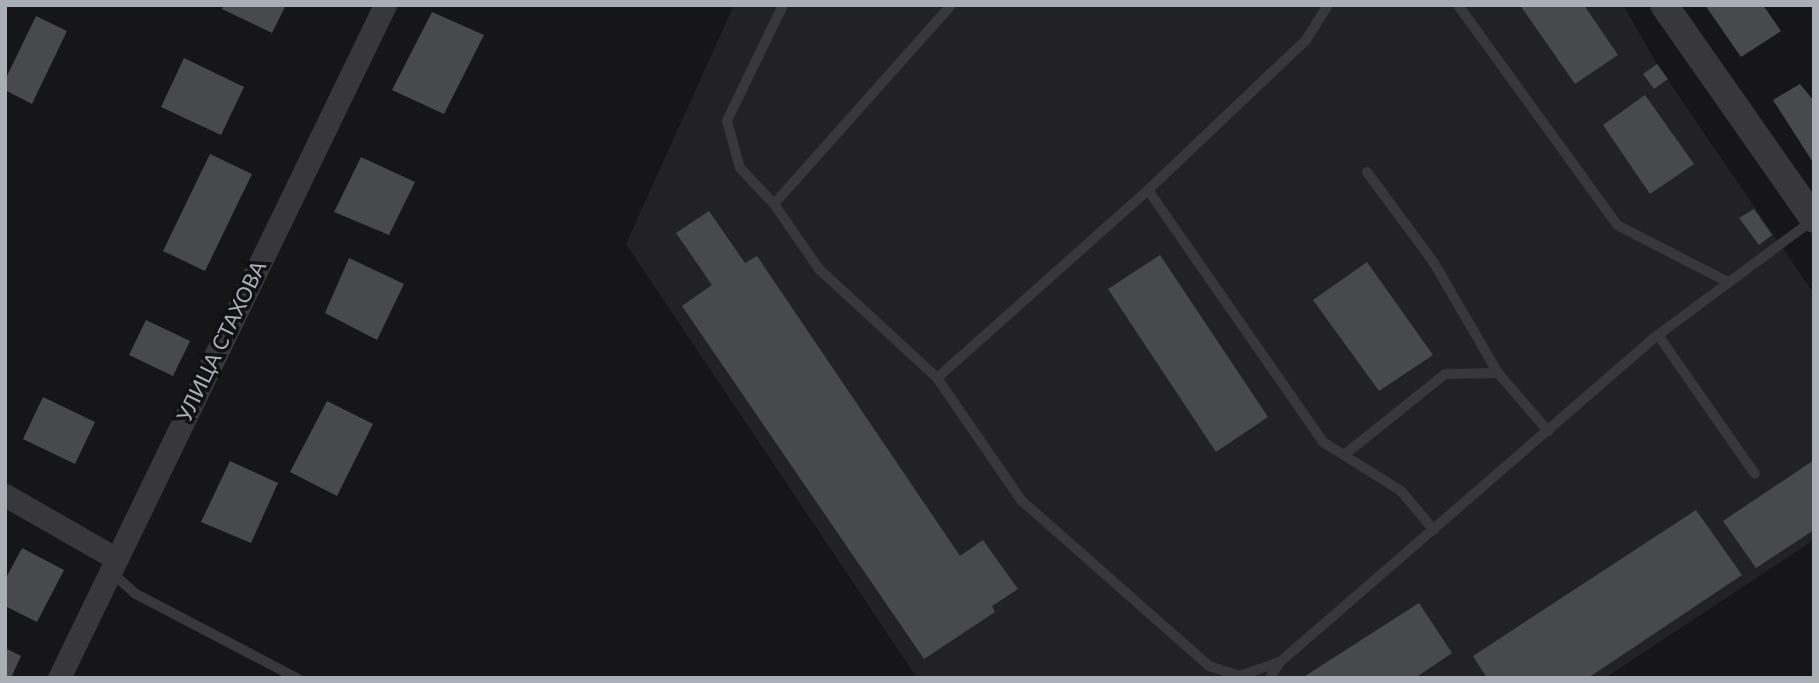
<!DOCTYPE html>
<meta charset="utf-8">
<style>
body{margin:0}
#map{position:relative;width:1819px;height:683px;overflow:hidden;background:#161618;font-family:Lato,sans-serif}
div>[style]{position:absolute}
.built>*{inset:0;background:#222225}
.building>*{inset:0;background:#48494d}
.service>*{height:10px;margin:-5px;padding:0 5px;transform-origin:5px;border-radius:5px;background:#38383c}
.minor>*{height:23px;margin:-11.5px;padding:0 11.5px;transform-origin:11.5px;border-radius:11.5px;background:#38383c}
.tertiary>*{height:28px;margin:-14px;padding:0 14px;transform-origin:14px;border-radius:14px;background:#38383c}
span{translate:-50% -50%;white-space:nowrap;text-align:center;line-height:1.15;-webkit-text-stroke:7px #111113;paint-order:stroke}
.street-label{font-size:21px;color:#aaaeb6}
.frame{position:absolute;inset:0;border:7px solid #aaaeb6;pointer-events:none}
</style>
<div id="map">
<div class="built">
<div style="clip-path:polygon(734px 5px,1623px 5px,1657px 64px,1814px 294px,1814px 540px,1605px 678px,917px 678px,626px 244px)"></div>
</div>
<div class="building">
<div style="clip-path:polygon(224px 5px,286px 5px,272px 33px,222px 9px)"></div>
<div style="clip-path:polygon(1520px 5px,1584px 5px,1618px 55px,1575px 84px)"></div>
<div style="clip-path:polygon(1705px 5px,1763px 5px,1781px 31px,1741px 57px)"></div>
<div style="clip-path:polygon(432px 12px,484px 35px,444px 114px,392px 90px)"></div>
<div style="clip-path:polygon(36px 16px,67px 31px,32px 104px,5px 90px,5px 80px)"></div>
<div style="clip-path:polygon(184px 58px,244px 87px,221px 135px,161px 107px)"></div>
<div style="clip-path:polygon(1657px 64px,1668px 79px,1654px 89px,1643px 74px)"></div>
<div style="clip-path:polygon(1800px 84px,1814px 101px,1814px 164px,1773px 100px)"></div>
<div style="clip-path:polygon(1645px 95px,1694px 164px,1650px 194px,1603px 125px)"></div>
<div style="clip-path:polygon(210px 154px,252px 174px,205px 271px,163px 251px)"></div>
<div style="clip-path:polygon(361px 157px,415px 182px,389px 235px,334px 212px)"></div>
<div style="clip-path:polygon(1754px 209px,1772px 235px,1759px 245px,1739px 218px)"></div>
<div style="clip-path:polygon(709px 211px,745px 263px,757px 256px,960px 556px,983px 540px,1018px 589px,992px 606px,995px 612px,924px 659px,682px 306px,712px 285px,676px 233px)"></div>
<div style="clip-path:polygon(1160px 255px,1268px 417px,1216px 452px,1108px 289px)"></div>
<div style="clip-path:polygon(349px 258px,404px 284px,377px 340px,325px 313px)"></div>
<div style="clip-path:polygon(1367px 262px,1433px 355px,1379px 391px,1313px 300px)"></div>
<div style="clip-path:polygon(146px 320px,190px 341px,173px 376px,129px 355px)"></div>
<div style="clip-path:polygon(43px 397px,95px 422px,75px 464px,23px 439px)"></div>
<div style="clip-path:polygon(327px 401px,373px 424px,337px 496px,290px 472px)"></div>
<div style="clip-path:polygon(1814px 460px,1814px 530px,1756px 568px,1723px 521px)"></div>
<div style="clip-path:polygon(230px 461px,278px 483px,251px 543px,201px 522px)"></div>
<div style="clip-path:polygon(1696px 510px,1742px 575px,1588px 678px,1487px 678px,1473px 656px)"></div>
<div style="clip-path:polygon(22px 548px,64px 570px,37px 622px,5px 606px,5px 580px)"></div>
<div style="clip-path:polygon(1419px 603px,1452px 653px,1415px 678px,1302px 678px)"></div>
<div style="clip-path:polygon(5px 648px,21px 656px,11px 678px,5px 678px)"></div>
</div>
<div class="service">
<div style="left:783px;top:5px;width:129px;rotate:115.8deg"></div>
<div style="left:727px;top:121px;width:49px;rotate:74.5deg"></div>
<div style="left:740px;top:168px;width:50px;rotate:46.6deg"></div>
<div style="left:774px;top:204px;width:79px;rotate:55.3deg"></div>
<div style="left:819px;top:269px;width:161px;rotate:42.7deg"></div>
<div style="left:1328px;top:5px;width:41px;rotate:122.2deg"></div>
<div style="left:1306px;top:40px;width:218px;rotate:136.5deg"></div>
<div style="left:1148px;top:190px;width:307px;rotate:55.2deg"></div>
<div style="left:1323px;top:442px;width:92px;rotate:32.1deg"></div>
<div style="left:1401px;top:491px;width:51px;rotate:49.8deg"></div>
<div style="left:1458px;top:5px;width:271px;rotate:54.1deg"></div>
<div style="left:1617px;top:225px;width:125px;rotate:27.2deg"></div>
<div style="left:1367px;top:172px;width:113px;rotate:53.6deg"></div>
<div style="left:1434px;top:263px;width:127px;rotate:59.8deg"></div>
<div style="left:1148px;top:190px;width:283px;rotate:138.3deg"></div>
<div style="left:937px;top:378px;width:150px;rotate:55.4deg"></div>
<div style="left:1022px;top:501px;width:249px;rotate:41.4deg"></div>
<div style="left:1209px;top:666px;width:32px;rotate:18deg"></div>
<div style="left:1239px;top:676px;width:43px;rotate:-18.9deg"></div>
<div style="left:774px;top:204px;width:266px;rotate:-48.3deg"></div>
<div style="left:1658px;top:335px;width:169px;rotate:55.1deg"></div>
<div style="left:1344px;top:455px;width:129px;rotate:-38.7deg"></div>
<div style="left:1445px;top:374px;width:53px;rotate:-1.1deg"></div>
<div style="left:1498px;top:373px;width:77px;rotate:49.2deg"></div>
<div style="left:109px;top:570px;width:36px;rotate:42deg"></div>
<div style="left:136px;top:594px;width:182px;rotate:27.6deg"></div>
<div style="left:1270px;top:678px;width:19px;rotate:-58deg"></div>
<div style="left:1280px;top:662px;width:500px;rotate:-40.9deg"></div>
<div style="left:1658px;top:335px;width:193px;rotate:-36.6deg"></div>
</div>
<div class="minor">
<div style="left:5px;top:495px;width:127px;rotate:29.8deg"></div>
<div style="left:59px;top:678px;width:748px;rotate:-64.15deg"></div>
</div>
<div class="tertiary">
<div style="left:1664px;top:5px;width:261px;rotate:55deg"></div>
</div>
<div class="street-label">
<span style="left:221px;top:341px;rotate:-64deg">УЛИЦА СТАХОВА</span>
</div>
<div class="frame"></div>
</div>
